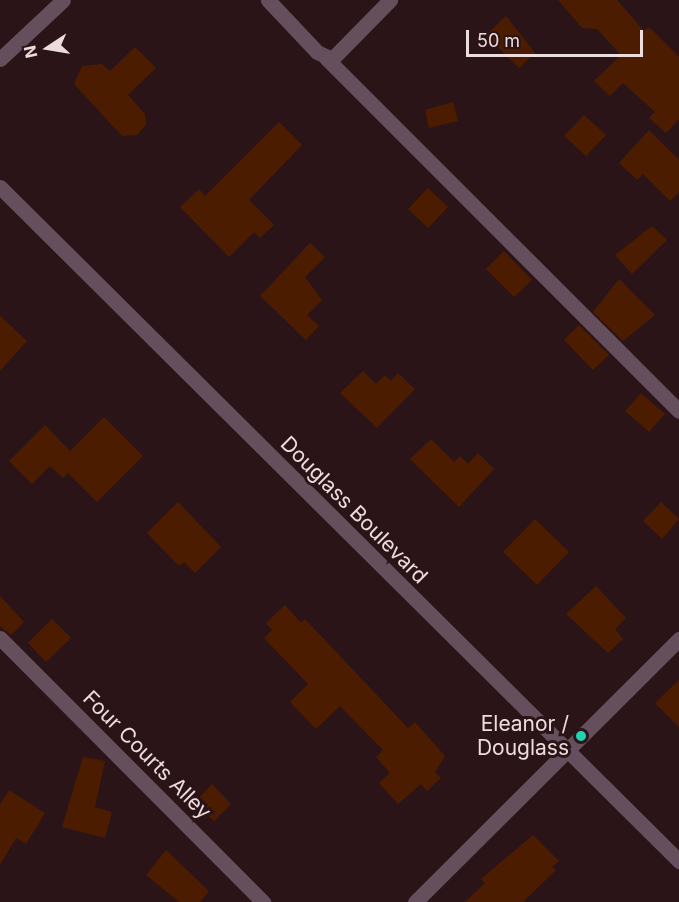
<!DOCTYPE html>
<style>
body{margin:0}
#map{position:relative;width:679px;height:902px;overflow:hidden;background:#2b1417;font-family:Inter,sans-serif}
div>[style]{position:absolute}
.building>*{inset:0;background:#4c1c01}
.minor>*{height:15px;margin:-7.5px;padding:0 7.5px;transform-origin:7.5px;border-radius:7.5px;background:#664f5d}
.dots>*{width:16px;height:16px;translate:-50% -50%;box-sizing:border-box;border:3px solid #2b1417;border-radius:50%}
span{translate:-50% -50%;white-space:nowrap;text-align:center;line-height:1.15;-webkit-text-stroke:6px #2b1417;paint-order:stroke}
.street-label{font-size:21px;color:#ecdcdd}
.poi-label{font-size:21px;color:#ecdcdd}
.right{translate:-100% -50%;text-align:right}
.north{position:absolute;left:18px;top:18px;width:60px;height:60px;-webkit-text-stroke:4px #2b1417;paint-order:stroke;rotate:258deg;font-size:16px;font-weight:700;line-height:24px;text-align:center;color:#ecdcdd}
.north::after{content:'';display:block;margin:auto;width:21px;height:27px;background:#ecdcdd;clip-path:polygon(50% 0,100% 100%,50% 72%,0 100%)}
.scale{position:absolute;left:466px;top:30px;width:177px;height:27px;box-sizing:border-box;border:3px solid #ecdcdd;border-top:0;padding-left:8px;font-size:18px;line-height:21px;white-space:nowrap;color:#ecdcdd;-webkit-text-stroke:4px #2b1417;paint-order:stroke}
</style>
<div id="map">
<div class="building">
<div style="clip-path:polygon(558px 0,617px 0,644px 31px,649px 27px,679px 57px,679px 119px,666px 133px,649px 118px,655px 112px,623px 83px,610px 96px,594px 81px,621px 55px,597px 29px,582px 28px)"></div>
<div style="clip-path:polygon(506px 16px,535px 53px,519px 68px,486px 35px)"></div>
<div style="clip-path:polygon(135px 47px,156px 68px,128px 95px,145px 114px,146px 125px,137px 135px,122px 136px,74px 84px,82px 66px,102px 64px,110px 71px)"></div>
<div style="clip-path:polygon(453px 102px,458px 121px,429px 128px,425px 110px)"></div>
<div style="clip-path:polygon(584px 115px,606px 135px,586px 156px,564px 136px)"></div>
<div style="clip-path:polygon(279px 122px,302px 145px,249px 200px,274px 225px,260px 238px,254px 232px,229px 257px,180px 207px,199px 189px,205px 196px)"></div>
<div style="clip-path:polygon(649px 130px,679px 160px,679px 192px,670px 201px,643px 174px,637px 180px,619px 163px)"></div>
<div style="clip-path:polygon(428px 188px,448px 207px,428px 228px,408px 209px)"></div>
<div style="clip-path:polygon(652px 226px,667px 240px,632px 274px,615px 255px)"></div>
<div style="clip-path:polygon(310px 243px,325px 257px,305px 277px,322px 300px,307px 315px,319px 326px,306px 340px,260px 296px)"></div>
<div style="clip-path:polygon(504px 251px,532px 280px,514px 297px,486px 269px)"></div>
<div style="clip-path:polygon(619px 279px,655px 315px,623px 341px,593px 312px)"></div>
<div style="clip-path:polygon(0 316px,27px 341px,0 371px)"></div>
<div style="clip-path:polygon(579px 325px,609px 355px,593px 370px,564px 340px)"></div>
<div style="clip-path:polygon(363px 371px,376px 384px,385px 375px,391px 381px,398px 373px,415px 389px,377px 428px,340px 393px)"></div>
<div style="clip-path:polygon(641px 393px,665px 414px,649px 432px,625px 411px)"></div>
<div style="clip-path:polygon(104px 417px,143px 456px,97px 502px,68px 473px,63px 478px,50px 466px,32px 484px,9px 461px,45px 425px,70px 451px)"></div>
<div style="clip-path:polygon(431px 439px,454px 462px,460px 456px,468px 464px,478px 453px,494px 469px,459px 507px,410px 459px)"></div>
<div style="clip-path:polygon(178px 502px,221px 547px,195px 573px,184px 562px,179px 566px,147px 533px)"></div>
<div style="clip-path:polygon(661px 502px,679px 519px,662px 539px,643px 521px)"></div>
<div style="clip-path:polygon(535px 519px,569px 552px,537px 585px,503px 552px)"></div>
<div style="clip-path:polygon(596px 586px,626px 618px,615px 629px,623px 639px,608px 653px,566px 614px)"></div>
<div style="clip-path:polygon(0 596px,24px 622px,11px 635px,0 626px)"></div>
<div style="clip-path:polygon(285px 605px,301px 623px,305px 619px,408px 728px,415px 722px,445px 756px,435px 772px,441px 778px,427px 791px,421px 784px,398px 804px,379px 783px,390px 773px,376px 757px,383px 750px,340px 706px,316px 729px,290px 702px,308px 684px,264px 638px,272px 630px,266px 623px)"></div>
<div style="clip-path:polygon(52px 619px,71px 638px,46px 662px,28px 643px)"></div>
<div style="clip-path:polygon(679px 680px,679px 727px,655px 703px)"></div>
<div style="clip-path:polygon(83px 757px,105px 761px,95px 807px,112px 812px,105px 838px,62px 827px)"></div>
<div style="clip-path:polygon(212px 784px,231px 804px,214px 821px,195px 802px)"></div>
<div style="clip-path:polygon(9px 790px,45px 813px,26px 844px,16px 838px,0 865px,0 804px)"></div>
<div style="clip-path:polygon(533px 835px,559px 861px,552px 867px,556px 870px,523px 902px,465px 902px,485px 883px,481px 879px)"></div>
<div style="clip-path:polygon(166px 850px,209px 891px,200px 902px,179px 902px,146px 875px)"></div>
</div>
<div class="minor">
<div style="left:268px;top:0;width:71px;rotate:46.7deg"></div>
<div style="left:317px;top:52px;width:17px;rotate:25deg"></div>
<div style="left:332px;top:59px;width:83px;rotate:-45.5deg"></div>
<div style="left:326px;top:58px;width:499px;rotate:45deg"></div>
<div style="left:0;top:59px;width:86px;rotate:-43.1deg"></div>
<div style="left:0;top:187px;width:957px;rotate:44.79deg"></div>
<div style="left:0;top:638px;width:373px;rotate:45.1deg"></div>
<div style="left:415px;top:902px;width:373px;rotate:-44.9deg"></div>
</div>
<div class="dots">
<div style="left:581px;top:736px;background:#1dd5b1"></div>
</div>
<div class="street-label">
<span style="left:354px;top:510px;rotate:45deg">Douglass Boulevard</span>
<span style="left:147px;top:755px;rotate:45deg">Four Courts Alley</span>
</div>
<div class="poi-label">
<span class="right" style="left:569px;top:736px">Eleanor /<br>Douglass</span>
</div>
<div class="north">N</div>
<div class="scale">50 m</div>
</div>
